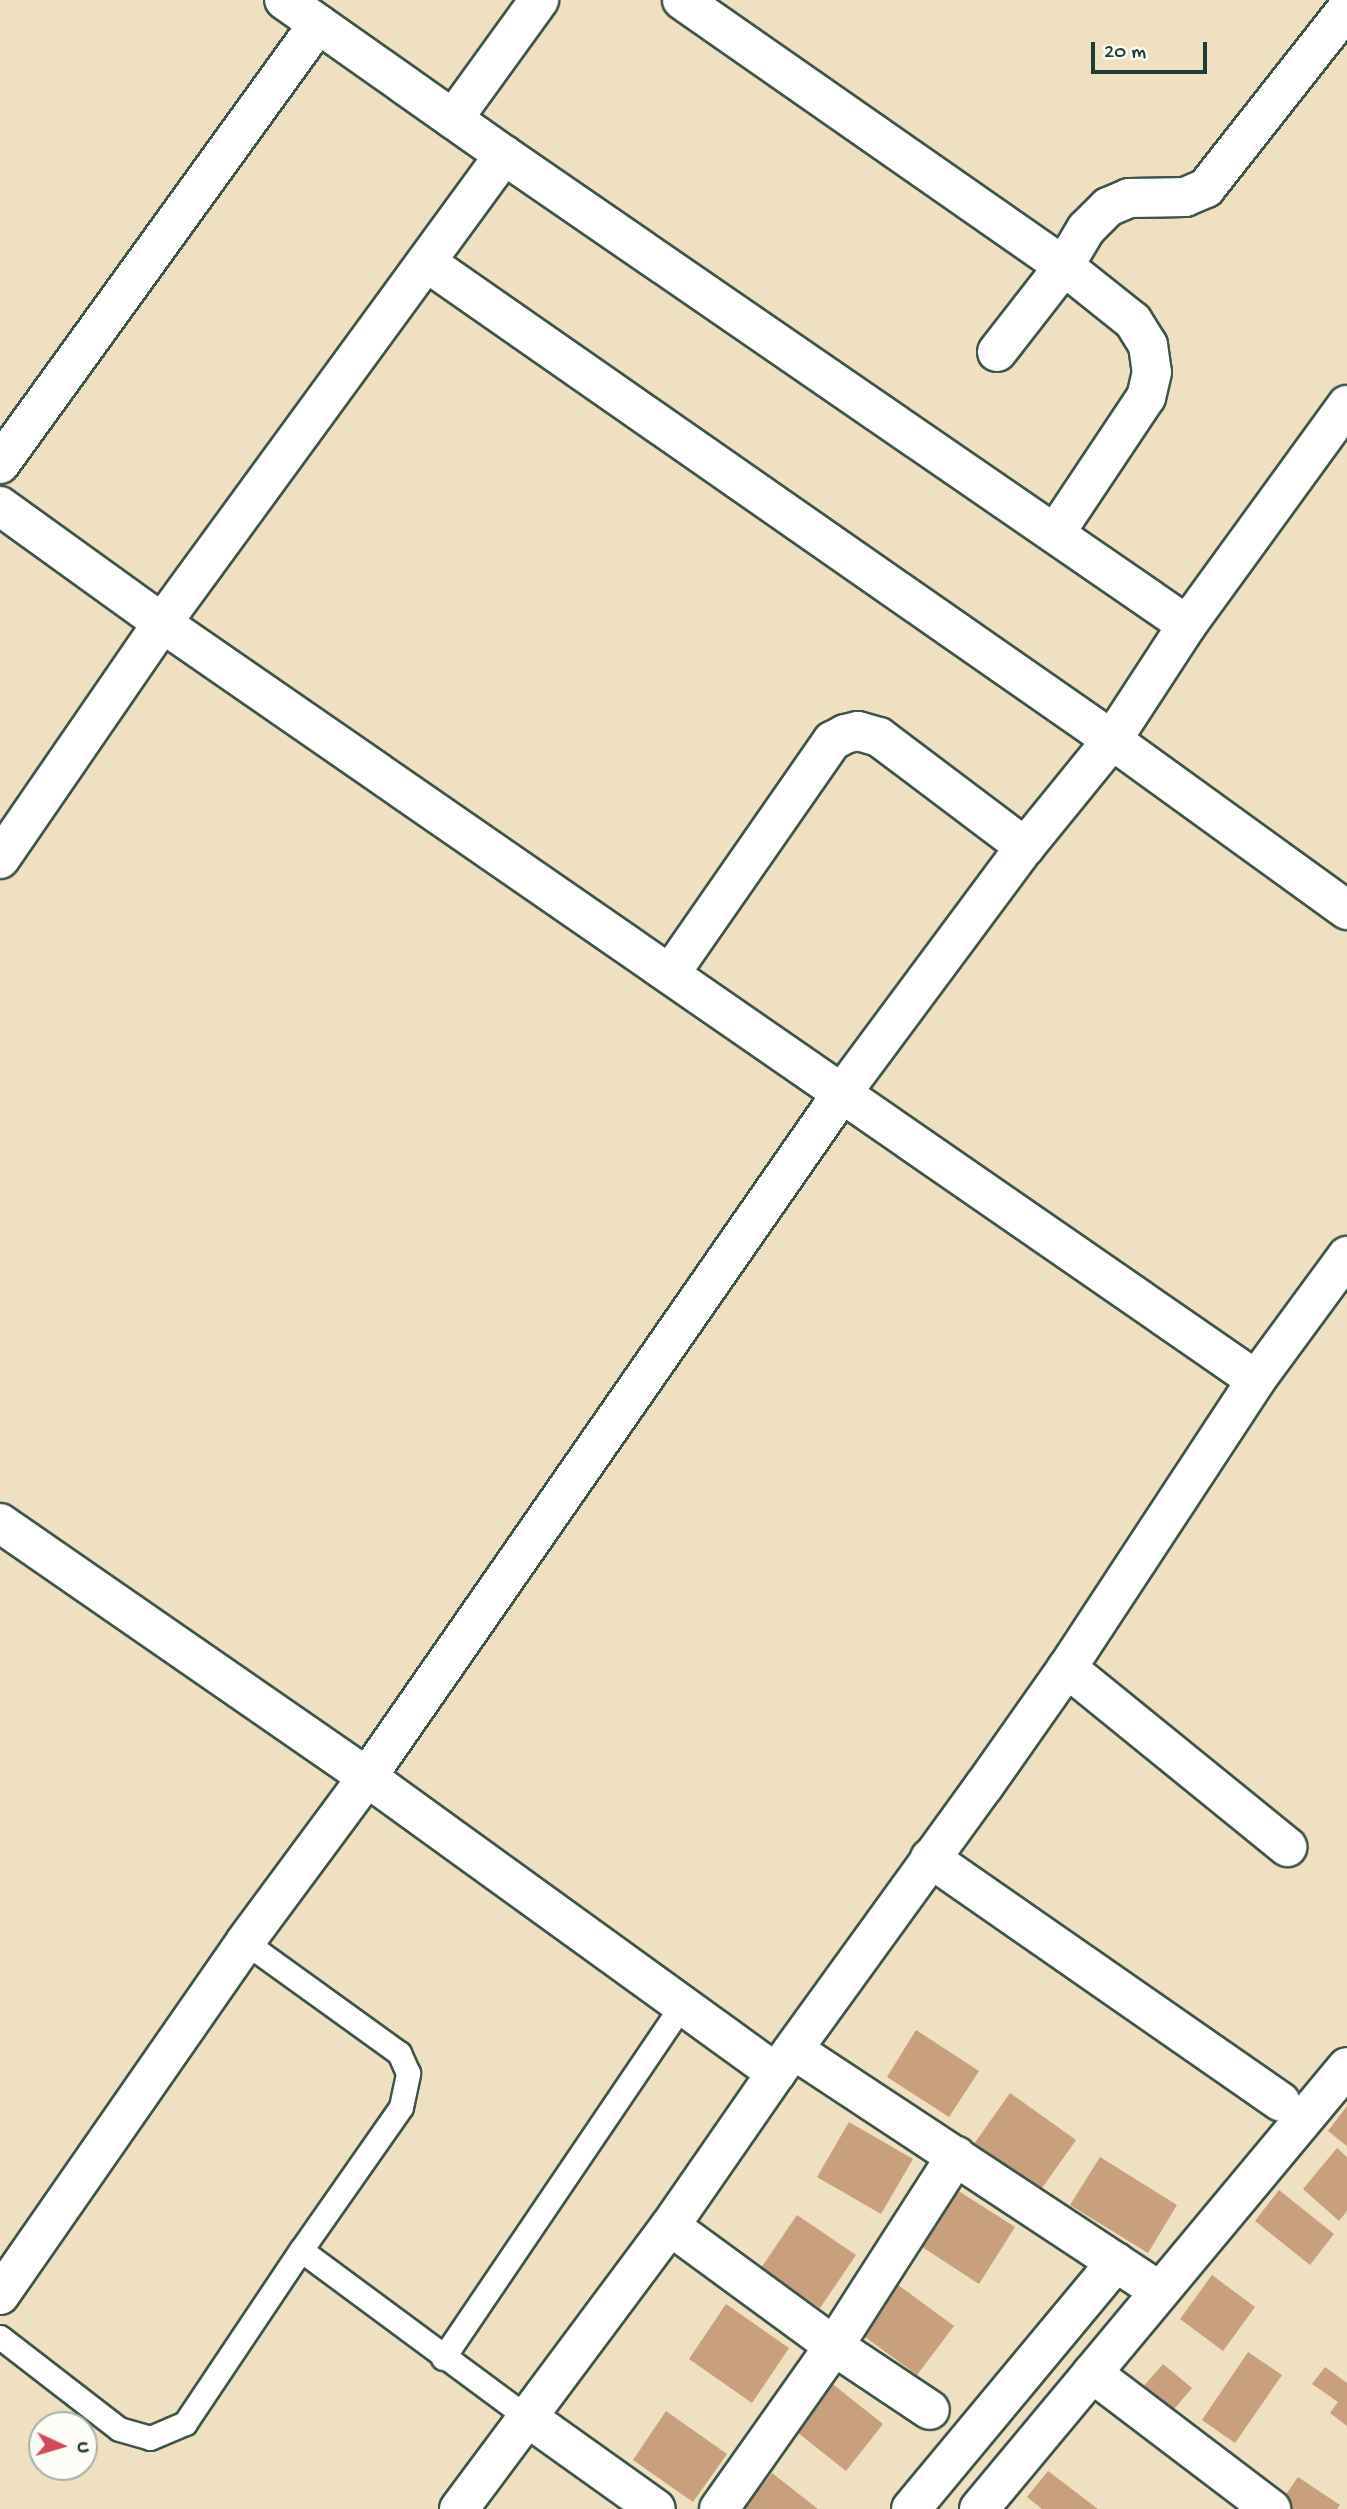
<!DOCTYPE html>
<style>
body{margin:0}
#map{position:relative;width:1347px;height:2509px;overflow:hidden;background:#eee0c0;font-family:"Gochi Hand",sans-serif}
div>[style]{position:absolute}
.building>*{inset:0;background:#c8a07d}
.roads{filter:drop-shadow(2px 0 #3e5549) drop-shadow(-2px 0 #3e5549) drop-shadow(0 2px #3e5549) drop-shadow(0 -2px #3e5549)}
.lane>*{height:23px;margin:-11.5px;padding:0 11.5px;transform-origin:11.5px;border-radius:11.5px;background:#fff}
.street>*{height:38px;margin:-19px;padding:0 19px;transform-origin:19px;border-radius:19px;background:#fff}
span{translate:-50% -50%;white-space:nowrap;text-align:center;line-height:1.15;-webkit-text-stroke:5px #fdfcf7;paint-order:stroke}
.north{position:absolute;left:28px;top:2411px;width:70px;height:70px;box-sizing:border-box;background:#fdfcf7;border:2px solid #a4b0a9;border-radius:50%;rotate:94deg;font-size:19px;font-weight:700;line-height:28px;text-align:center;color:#1f3d34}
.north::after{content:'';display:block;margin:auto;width:24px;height:32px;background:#d1495b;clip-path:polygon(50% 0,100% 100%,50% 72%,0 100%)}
.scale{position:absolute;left:1091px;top:42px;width:116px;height:32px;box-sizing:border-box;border:4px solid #1f3d34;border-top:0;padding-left:9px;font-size:21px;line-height:24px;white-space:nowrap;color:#1f3d34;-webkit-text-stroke:5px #fdfcf7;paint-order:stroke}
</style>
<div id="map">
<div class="building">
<div style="clip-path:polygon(916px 2030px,979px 2071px,949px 2117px,887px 2077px)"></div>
<div style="clip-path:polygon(1010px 2093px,1076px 2140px,1040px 2191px,974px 2144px)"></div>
<div style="clip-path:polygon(1347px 2106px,1347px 2146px,1328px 2131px)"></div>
<div style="clip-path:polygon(849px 2122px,913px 2159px,881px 2214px,817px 2177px)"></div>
<div style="clip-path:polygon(1337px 2148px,1347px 2157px,1347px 2211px,1339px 2221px,1303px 2189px)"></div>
<div style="clip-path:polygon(1100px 2157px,1177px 2205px,1148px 2253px,1070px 2205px)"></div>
<div style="clip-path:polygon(946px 2183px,1015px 2227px,979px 2284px,910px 2239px)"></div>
<div style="clip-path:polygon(1279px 2190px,1334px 2234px,1310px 2265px,1255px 2221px)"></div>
<div style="clip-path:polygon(797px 2215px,856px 2255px,820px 2308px,761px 2268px)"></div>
<div style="clip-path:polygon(1212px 2275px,1255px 2307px,1223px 2351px,1180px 2319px)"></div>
<div style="clip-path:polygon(886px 2276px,954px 2326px,917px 2375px,850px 2326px)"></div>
<div style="clip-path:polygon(726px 2304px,789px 2348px,752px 2403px,689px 2359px)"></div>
<div style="clip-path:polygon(1248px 2352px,1282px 2375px,1235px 2443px,1202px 2420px)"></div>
<div style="clip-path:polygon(1163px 2364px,1192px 2388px,1164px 2421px,1135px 2396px)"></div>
<div style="clip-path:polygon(1325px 2367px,1347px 2383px,1347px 2426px,1330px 2413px,1338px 2402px,1312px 2384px)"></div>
<div style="clip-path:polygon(820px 2374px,883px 2424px,846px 2471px,783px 2421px)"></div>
<div style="clip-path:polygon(666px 2411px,727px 2454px,693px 2502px,633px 2460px)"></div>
<div style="clip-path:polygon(1048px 2471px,1098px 2509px,1042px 2509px,1027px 2497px)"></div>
<div style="clip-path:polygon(772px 2473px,818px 2509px,743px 2509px)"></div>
<div style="clip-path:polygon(1298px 2477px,1340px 2505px,1337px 2509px,1276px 2509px)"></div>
</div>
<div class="roads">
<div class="lane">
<div style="left:301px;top:2250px;width:281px;rotate:36.5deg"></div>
<div style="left:0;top:2337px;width:150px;rotate:37.7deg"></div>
<div style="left:119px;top:2429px;width:32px;rotate:16deg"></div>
<div style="left:150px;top:2438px;width:38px;rotate:-23deg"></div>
<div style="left:185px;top:2423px;width:208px;rotate:-56.2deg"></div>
<div style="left:301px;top:2250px;width:174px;rotate:-55deg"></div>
<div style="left:401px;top:2107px;width:35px;rotate:-78deg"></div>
<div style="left:408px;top:2073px;width:22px;rotate:-114deg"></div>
<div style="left:399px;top:2053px;width:190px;rotate:-144.2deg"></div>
<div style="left:443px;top:2358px;width:425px;rotate:-55.9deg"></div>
</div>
<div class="street">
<div style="left:682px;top:0;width:465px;rotate:34.9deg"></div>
<div style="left:1064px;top:266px;width:88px;rotate:38.6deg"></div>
<div style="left:1133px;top:321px;width:28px;rotate:58deg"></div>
<div style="left:1148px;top:345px;width:27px;rotate:82deg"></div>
<div style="left:1152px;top:372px;width:26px;rotate:103deg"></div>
<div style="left:1146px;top:397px;width:162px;rotate:123.7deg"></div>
<div style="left:453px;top:119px;width:147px;rotate:-54.1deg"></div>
<div style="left:504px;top:155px;width:829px;rotate:34.53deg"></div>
<div style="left:1187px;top:625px;width:272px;rotate:-54deg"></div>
<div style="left:426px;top:262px;width:836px;rotate:34.87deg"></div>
<div style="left:1112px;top:740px;width:290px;rotate:35.9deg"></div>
<div style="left:997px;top:352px;width:109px;rotate:-52.1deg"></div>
<div style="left:1064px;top:266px;width:43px;rotate:-59.3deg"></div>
<div style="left:1086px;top:229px;width:31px;rotate:-45deg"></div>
<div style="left:1108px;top:207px;width:23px;rotate:-23deg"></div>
<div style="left:1129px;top:198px;width:56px;rotate:-1deg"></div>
<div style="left:1185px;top:197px;width:23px;rotate:-23deg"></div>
<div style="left:1206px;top:188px;width:228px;rotate:-51.8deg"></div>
<div style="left:0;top:464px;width:543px;rotate:-54.14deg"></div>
<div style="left:0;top:506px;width:200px;rotate:35.8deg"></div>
<div style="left:162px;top:623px;width:1330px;rotate:34.68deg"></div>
<div style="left:0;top:859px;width:286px;rotate:-55.5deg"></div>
<div style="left:162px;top:623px;width:580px;rotate:-53.84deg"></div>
<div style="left:504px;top:155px;width:269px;rotate:-144.8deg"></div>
<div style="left:670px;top:974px;width:284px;rotate:-55.2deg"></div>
<div style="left:832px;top:741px;width:15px;rotate:-28deg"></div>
<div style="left:845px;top:734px;width:13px;rotate:-13deg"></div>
<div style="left:858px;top:731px;width:22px;rotate:16deg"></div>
<div style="left:879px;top:737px;width:183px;rotate:37deg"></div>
<div style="left:0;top:1523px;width:446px;rotate:34.7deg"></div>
<div style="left:367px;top:1777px;width:505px;rotate:35.89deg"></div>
<div style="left:1067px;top:1668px;width:284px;rotate:39.1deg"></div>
<div style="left:930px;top:1858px;width:427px;rotate:34.8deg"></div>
<div style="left:794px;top:2050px;width:437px;rotate:33.4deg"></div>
<div style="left:670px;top:2226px;width:203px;rotate:36.2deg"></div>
<div style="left:834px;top:2346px;width:115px;rotate:33.7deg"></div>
<div style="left:0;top:2295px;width:430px;rotate:-55.2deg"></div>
<div style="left:245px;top:1942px;width:205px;rotate:-53.5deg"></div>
<div style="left:367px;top:1777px;width:833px;rotate:-55.22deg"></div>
<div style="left:842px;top:1093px;width:307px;rotate:-53.4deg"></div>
<div style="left:1025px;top:847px;width:138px;rotate:-50.9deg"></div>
<div style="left:1112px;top:740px;width:137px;rotate:-56.9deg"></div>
<div style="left:1092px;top:2373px;width:225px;rotate:37.2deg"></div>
<div style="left:527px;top:2417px;width:158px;rotate:35.5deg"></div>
<div style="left:459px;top:2509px;width:353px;rotate:-53.3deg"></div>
<div style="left:670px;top:2226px;width:186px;rotate:-55.3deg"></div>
<div style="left:776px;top:2073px;width:354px;rotate:-54.1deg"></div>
<div style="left:984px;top:1786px;width:144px;rotate:-54.9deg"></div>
<div style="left:1067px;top:1668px;width:344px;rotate:-56.7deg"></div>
<div style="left:1256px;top:1380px;width:154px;rotate:-53.7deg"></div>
<div style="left:719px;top:2509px;width:199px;rotate:-54.8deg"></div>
<div style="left:834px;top:2346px;width:226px;rotate:-57.3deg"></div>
<div style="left:911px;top:2509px;width:321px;rotate:-50.3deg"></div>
<div style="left:979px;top:2509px;width:575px;rotate:-50.22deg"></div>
</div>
</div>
<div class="north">U</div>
<div class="scale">20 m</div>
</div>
